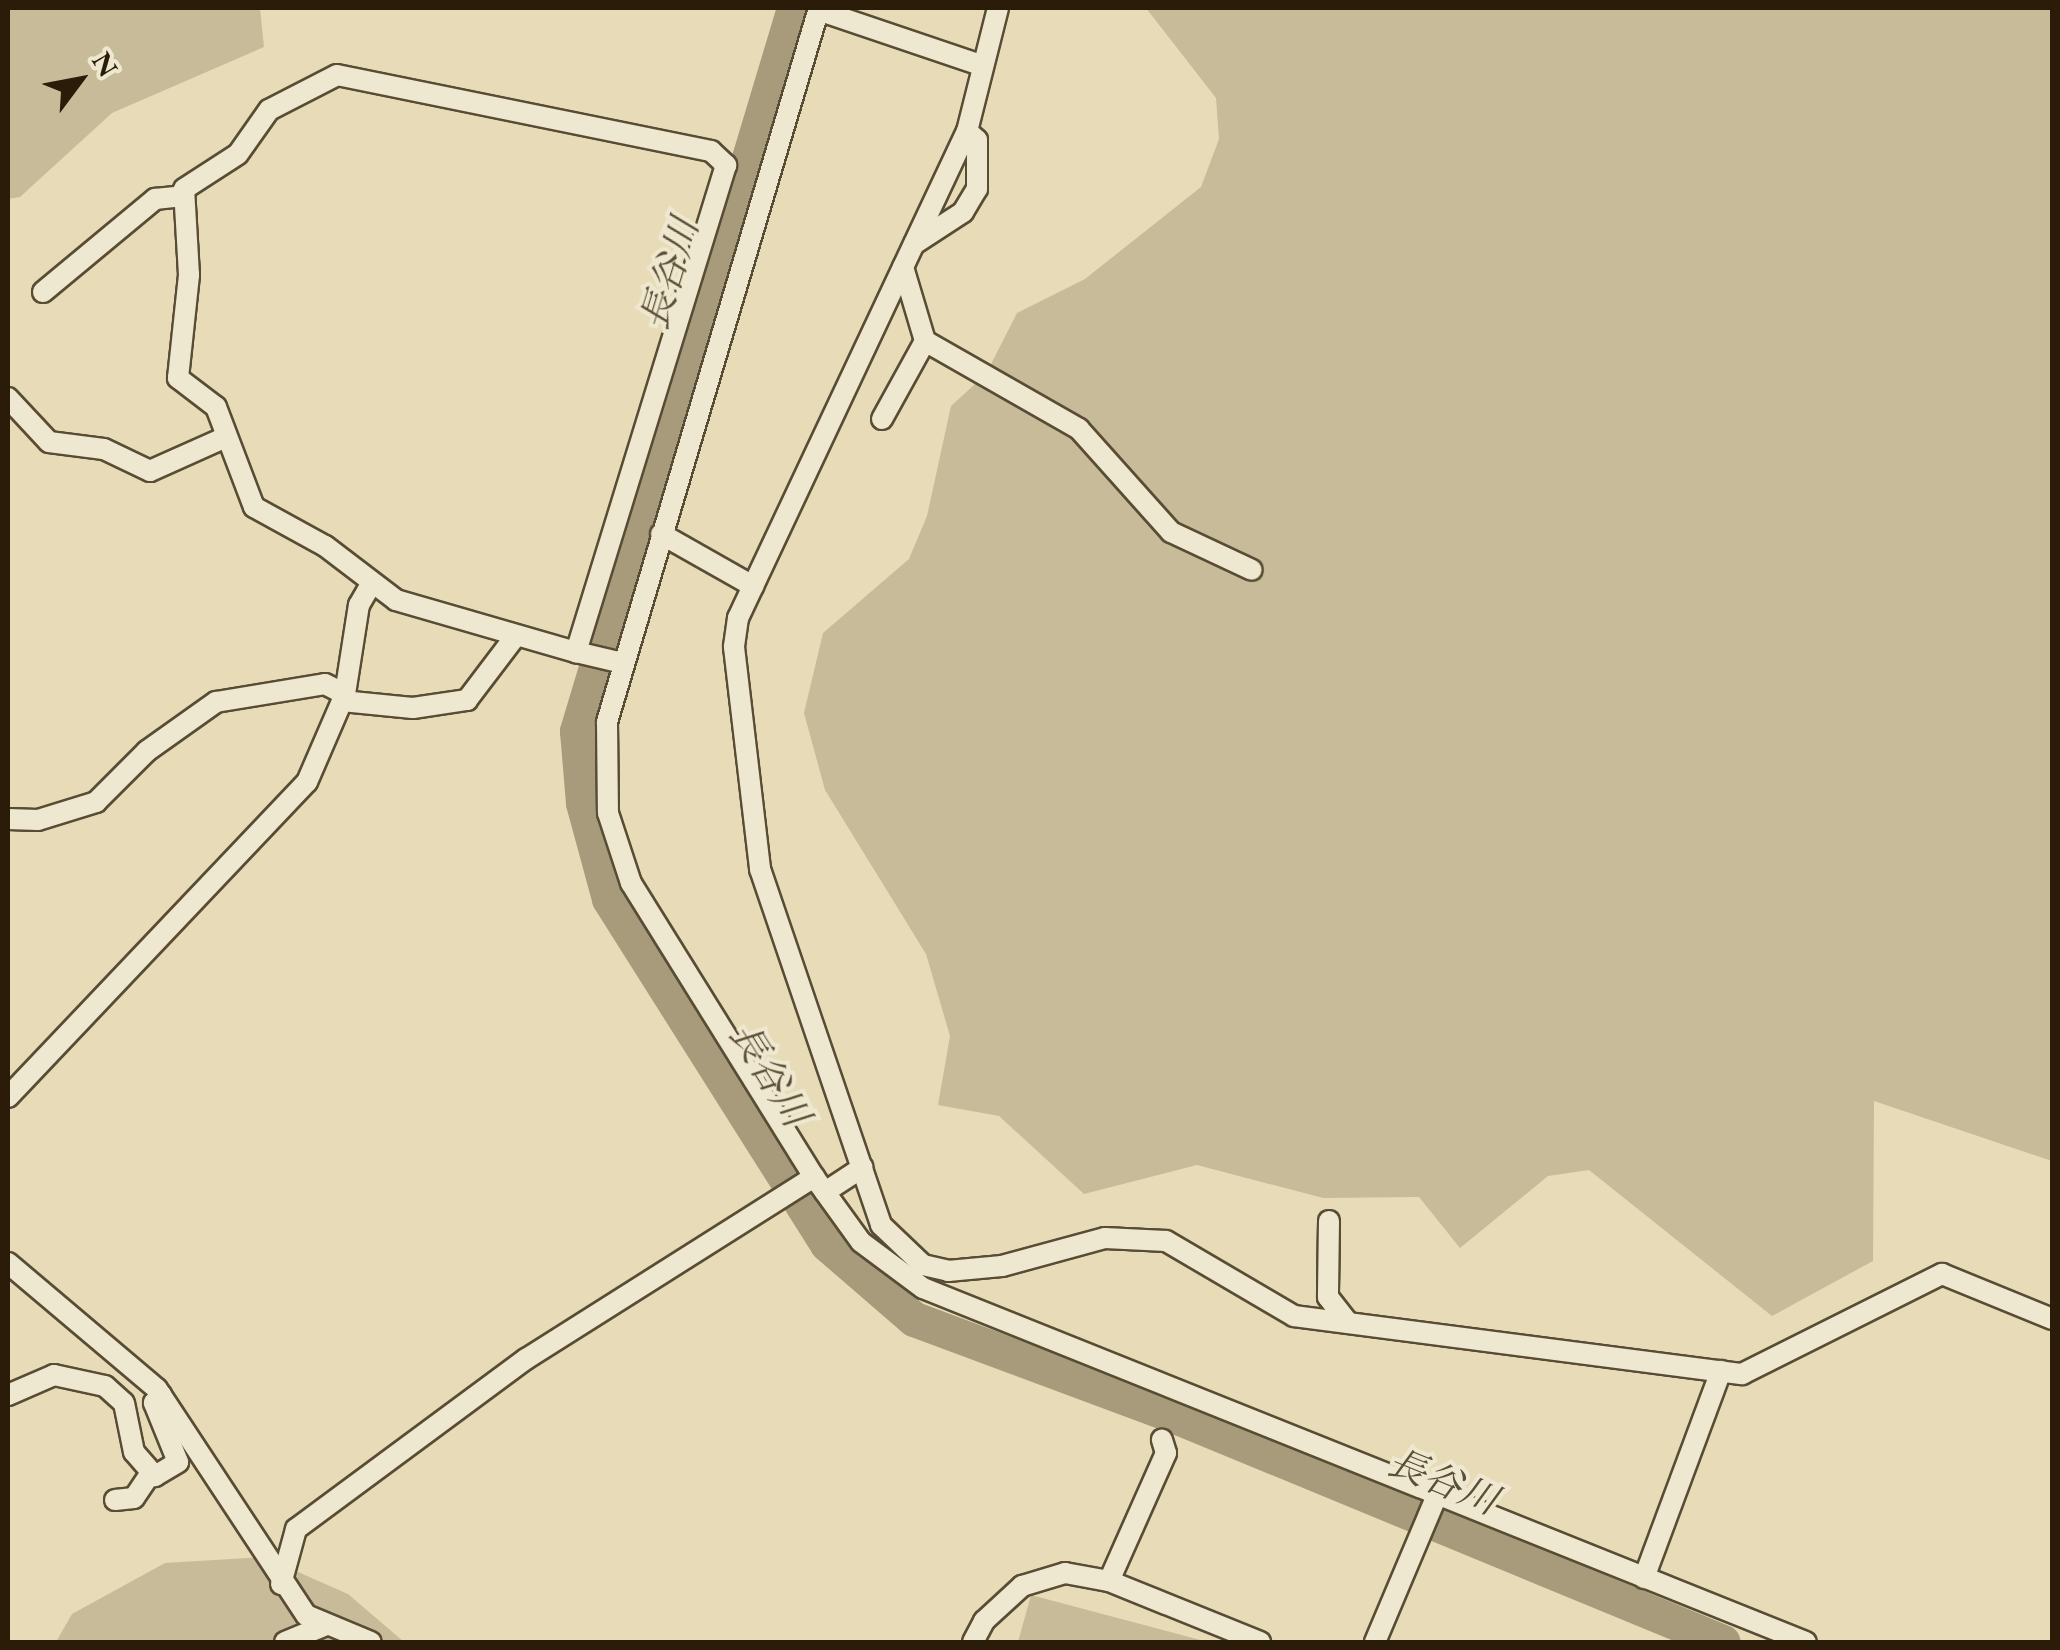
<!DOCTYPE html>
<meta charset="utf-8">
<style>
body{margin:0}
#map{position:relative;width:2060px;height:1650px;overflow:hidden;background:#e7dcb7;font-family:"EB Garamond","Noto Serif JP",serif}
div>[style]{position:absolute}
.green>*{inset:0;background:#c7bb99}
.river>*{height:35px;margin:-17.5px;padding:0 17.5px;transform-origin:17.5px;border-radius:17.5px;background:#a79b7c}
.roads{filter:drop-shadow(2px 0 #594c34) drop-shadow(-2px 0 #594c34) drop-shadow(0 2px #594c34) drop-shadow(0 -2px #594c34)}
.minor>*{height:20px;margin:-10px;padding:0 10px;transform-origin:10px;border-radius:10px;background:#efe8d0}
span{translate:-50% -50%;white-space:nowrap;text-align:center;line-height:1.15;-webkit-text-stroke:8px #efe8d0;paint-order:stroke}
.water-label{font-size:38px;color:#5c4f37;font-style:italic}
.frame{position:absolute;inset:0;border:10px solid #2a1c09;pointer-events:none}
.north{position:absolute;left:30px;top:30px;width:100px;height:100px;-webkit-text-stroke:8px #efe8d0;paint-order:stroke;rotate:58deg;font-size:28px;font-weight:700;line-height:40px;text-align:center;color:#2a1c09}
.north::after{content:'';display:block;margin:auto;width:35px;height:45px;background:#2a1c09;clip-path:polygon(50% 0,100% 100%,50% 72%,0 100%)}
</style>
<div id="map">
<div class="green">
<div style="clip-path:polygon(8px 8px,260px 8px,264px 47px,112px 113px,20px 197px,8px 199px)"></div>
<div style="clip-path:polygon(1146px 8px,2052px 8px,2052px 1161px,1874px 1101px,1873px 1261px,1772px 1316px,1589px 1170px,1548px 1176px,1460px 1248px,1419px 1197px,1323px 1198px,1197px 1165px,1084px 1194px,999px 1116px,938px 1105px,950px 1036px,926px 954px,825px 790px,804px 713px,823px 633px,909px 559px,927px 516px,951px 406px,986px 374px,1017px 313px,1085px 279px,1201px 187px,1219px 139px,1216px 98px)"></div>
<div style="clip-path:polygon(264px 1557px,348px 1594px,404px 1642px,56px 1642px,72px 1614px,165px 1563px)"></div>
<div style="clip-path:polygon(1031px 1595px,1208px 1642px,1018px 1642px)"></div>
</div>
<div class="river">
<div style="left:794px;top:8px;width:755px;rotate:106.71deg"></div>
<div style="left:577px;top:731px;width:72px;rotate:85.2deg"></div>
<div style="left:583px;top:803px;width:99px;rotate:74.8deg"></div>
<div style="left:609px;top:899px;width:408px;rotate:57.7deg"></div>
<div style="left:827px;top:1244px;width:115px;rotate:40.8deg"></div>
<div style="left:914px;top:1319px;width:284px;rotate:20.4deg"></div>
<div style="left:1180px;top:1418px;width:587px;rotate:22.42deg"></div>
</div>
<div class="roads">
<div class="minor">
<div style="left:819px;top:8px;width:745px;rotate:106.54deg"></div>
<div style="left:607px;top:722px;width:91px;rotate:89.4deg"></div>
<div style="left:608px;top:813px;width:74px;rotate:71.8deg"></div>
<div style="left:631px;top:883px;width:346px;rotate:58.1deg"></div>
<div style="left:814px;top:1177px;width:80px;rotate:54.1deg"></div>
<div style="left:861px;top:1242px;width:77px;rotate:36.6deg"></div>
<div style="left:923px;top:1288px;width:951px;rotate:21.85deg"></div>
<div style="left:998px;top:8px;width:127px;rotate:104.1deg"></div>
<div style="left:967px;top:131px;width:538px;rotate:115.18deg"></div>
<div style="left:738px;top:618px;width:29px;rotate:98deg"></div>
<div style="left:734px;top:647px;width:224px;rotate:83.3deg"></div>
<div style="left:760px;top:869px;width:376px;rotate:71.2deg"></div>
<div style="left:881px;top:1225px;width:58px;rotate:43.6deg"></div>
<div style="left:923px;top:1265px;width:26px;rotate:13deg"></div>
<div style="left:948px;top:1271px;width:54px;rotate:-5.3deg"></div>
<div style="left:1002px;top:1266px;width:107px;rotate:-15.2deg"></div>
<div style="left:1105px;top:1238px;width:61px;rotate:2.8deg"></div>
<div style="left:1166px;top:1241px;width:148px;rotate:30.4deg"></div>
<div style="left:1294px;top:1316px;width:452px;rotate:7.4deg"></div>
<div style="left:1742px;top:1374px;width:224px;rotate:-26.6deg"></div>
<div style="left:1942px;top:1274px;width:119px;rotate:22.2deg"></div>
<div style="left:818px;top:10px;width:174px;rotate:18.7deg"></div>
<div style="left:914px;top:244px;width:59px;rotate:-33.1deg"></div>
<div style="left:963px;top:212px;width:27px;rotate:-59deg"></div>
<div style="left:977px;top:189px;width:49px;rotate:-90deg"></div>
<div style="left:977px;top:140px;width:13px;rotate:-138deg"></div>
<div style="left:903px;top:267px;width:77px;rotate:73.4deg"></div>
<div style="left:925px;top:341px;width:177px;rotate:29.7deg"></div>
<div style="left:1079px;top:429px;width:138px;rotate:48.2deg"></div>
<div style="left:1171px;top:532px;width:89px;rotate:25.1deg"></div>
<div style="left:43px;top:292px;width:146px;rotate:-39.7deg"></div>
<div style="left:155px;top:199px;width:28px;rotate:-6deg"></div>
<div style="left:8px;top:398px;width:60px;rotate:47deg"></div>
<div style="left:49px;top:442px;width:55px;rotate:7.3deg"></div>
<div style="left:104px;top:449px;width:51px;rotate:25.6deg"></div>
<div style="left:150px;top:471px;width:83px;rotate:-24.1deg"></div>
<div style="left:882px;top:419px;width:89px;rotate:-61.1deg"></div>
<div style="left:661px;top:534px;width:106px;rotate:29.5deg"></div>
<div style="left:576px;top:652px;width:187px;rotate:-163.9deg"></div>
<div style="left:396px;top:600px;width:89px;rotate:-142.7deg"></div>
<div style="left:325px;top:546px;width:81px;rotate:-151.2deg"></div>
<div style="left:254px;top:507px;width:107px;rotate:-110.8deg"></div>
<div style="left:216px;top:407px;width:48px;rotate:-142.7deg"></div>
<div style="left:178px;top:378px;width:104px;rotate:-83.9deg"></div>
<div style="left:189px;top:275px;width:86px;rotate:-93.3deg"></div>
<div style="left:184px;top:189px;width:64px;rotate:-32.9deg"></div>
<div style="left:238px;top:154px;width:54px;rotate:-54.8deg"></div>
<div style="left:269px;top:110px;width:76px;rotate:-27.2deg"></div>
<div style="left:337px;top:75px;width:382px;rotate:11.5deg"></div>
<div style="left:711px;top:151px;width:21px;rotate:43deg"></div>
<div style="left:726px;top:165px;width:510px;rotate:107.12deg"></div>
<div style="left:576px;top:652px;width:48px;rotate:13.2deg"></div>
<div style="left:342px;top:701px;width:71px;rotate:5.6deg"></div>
<div style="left:413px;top:708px;width:55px;rotate:-8.4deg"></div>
<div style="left:467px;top:700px;width:78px;rotate:-52.8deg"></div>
<div style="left:8px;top:819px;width:30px;rotate:2deg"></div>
<div style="left:38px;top:820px;width:61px;rotate:-17.2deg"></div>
<div style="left:96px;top:802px;width:72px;rotate:-45deg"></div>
<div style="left:147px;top:751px;width:85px;rotate:-35.4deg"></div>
<div style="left:216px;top:702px;width:110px;rotate:-9.4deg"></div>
<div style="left:325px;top:684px;width:22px;rotate:27deg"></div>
<div style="left:8px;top:1097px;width:434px;rotate:-46.5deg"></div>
<div style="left:307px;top:782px;width:96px;rotate:-66.6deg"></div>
<div style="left:345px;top:694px;width:90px;rotate:-81.1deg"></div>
<div style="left:359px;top:605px;width:24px;rotate:-60deg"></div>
<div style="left:825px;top:1192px;width:45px;rotate:-33.3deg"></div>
<div style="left:1329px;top:1221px;width:76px;rotate:90.8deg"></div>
<div style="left:1328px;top:1297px;width:33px;rotate:52deg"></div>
<div style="left:8px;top:1263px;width:195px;rotate:40.2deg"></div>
<div style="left:157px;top:1389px;width:271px;rotate:56.6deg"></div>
<div style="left:306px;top:1615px;width:70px;rotate:22.6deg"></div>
<div style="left:8px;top:1395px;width:50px;rotate:-23.5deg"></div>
<div style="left:54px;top:1375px;width:52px;rotate:12.2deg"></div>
<div style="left:105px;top:1386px;width:25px;rotate:42deg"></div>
<div style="left:124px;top:1403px;width:50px;rotate:78.5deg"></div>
<div style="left:134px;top:1452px;width:32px;rotate:49deg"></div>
<div style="left:155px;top:1476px;width:27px;rotate:-31deg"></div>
<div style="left:178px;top:1462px;width:64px;rotate:-112.1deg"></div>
<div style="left:154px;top:1403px;width:11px;rotate:-49deg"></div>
<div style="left:115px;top:1500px;width:19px;rotate:-6deg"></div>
<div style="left:134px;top:1498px;width:29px;rotate:-56deg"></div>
<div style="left:1644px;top:1578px;width:221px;rotate:-69.6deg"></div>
<div style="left:1109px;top:1581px;width:140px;rotate:-66deg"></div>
<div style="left:1166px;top:1453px;width:14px;rotate:-107deg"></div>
<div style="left:281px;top:1584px;width:57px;rotate:-74.7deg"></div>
<div style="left:296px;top:1529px;width:286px;rotate:-36.5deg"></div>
<div style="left:526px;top:1359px;width:341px;rotate:-32.3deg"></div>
<div style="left:285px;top:1642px;width:44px;rotate:-22.5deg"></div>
<div style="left:973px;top:1642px;width:24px;rotate:-62deg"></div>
<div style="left:984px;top:1621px;width:52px;rotate:-42.6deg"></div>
<div style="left:1022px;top:1586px;width:45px;rotate:-16.8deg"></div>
<div style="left:1065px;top:1573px;width:45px;rotate:10.3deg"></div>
<div style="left:1109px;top:1581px;width:163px;rotate:22deg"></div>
<div style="left:1375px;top:1642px;width:160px;rotate:-67.1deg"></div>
</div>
</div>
<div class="water-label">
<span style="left:669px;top:274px;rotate:-73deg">長谷川</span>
<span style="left:770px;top:1074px;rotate:58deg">長谷川</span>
<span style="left:1443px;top:1481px;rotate:22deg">長谷川</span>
</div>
<div class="frame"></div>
<div class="north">N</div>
</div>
